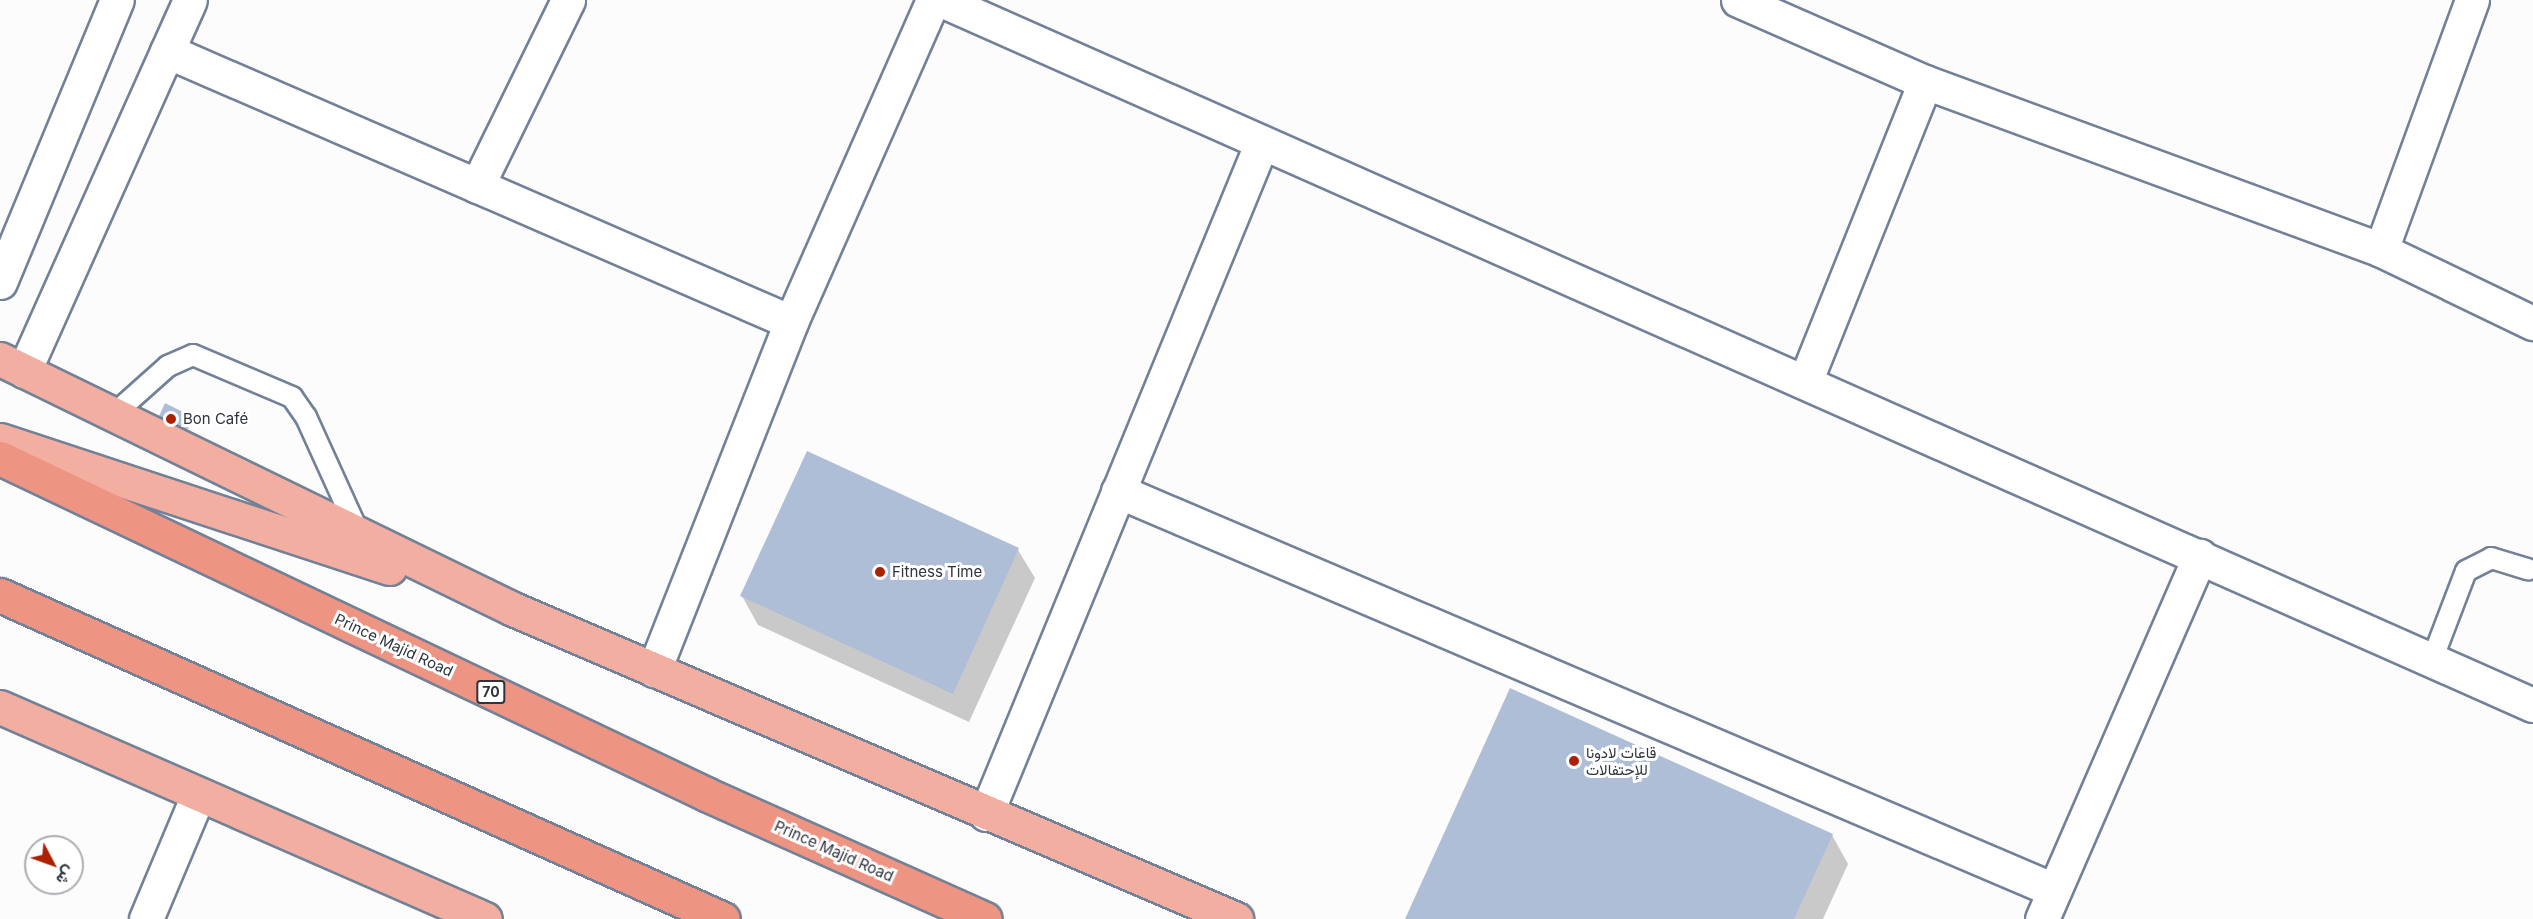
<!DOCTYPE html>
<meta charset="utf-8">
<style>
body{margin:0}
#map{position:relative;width:2533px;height:919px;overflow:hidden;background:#fcfcfc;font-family:Inter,Vazirmatn,sans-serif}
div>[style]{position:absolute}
.shadow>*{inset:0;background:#0003}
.building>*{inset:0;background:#aebed7}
.roads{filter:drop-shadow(2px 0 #728198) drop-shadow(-2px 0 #728198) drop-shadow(0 2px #728198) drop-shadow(0 -2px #728198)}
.service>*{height:20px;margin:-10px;padding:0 10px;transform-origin:10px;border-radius:10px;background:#fff}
.minor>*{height:33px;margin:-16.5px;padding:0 16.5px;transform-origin:16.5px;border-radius:16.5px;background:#fff}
.tertiary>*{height:33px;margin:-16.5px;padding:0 16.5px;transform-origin:16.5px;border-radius:16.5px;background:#fff}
.primary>*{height:33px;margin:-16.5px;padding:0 16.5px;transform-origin:16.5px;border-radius:16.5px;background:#f2afa1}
.trunk>*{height:33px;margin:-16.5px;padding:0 16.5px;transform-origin:16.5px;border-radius:16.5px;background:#ee9482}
.dots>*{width:16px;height:16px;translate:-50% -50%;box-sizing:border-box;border:3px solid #fff;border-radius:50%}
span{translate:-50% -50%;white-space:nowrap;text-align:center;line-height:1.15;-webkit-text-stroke:6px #fff;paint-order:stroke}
.shield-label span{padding:2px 4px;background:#fff;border:2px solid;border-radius:4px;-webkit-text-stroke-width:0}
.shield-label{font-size:14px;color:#2e343e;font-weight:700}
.poi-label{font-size:15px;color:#2e343e}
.left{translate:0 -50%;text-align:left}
.street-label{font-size:15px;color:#2e343e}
.north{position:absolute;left:24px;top:835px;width:60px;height:60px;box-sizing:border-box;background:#fff;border:2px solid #abaeb2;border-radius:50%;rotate:131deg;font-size:16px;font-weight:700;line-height:24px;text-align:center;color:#2e343e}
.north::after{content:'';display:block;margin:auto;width:21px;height:27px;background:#ae2002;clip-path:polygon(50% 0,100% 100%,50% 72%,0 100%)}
</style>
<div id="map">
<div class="shadow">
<div style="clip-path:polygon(186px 415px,191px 423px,182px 442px,161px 432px)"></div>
<div style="clip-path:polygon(808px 453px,1018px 550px,1035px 578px,969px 722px,758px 625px,742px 596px)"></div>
<div style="clip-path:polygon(1832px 835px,1848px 864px,1823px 919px,1406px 919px)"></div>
</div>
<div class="building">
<div style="clip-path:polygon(165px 403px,187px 414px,177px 435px,155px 425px)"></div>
<div style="clip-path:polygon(807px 451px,1019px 548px,953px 694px,740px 596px)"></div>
<div style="clip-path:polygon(1510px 688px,1833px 834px,1794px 919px,1405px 919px)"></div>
</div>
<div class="roads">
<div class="service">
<div style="left:113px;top:415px;width:74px;rotate:-41.7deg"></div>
<div style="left:168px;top:366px;width:27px;rotate:-24deg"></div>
<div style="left:193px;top:355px;width:108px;rotate:23deg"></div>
<div style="left:292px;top:397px;width:24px;rotate:55deg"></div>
<div style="left:306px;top:417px;width:128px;rotate:65.6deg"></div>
<div style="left:2432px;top:660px;width:95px;rotate:-69.1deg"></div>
<div style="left:2466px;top:571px;width:28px;rotate:-27deg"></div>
<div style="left:2491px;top:558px;width:39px;rotate:17deg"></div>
</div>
<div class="minor">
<div style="left:941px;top:0;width:1741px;rotate:23.89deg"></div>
<div style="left:1738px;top:0;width:204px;rotate:23.7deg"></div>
<div style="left:1925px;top:82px;width:486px;rotate:20.2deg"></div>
<div style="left:2381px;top:250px;width:169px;rotate:25.7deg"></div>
<div style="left:167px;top:51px;width:680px;rotate:23.48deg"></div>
<div style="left:477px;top:186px;width:207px;rotate:-63.9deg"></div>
<div style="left:2381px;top:250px;width:266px;rotate:-70deg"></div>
<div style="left:1805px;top:382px;width:323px;rotate:-68.2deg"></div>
<div style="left:1118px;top:491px;width:1017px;rotate:23.09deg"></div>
<div style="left:654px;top:670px;width:374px;rotate:-68.5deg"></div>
<div style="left:791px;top:322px;width:352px;rotate:-66.2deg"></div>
<div style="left:986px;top:814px;width:726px;rotate:-67.67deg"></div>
<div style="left:146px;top:919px;width:134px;rotate:-67.2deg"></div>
<div style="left:2042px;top:919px;width:396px;rotate:-66.5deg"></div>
</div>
<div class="tertiary">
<div style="left:0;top:282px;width:305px;rotate:-67.5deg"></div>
<div style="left:24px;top:371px;width:406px;rotate:-65.9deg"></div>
</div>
<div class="primary">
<div style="left:0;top:359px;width:571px;rotate:25.98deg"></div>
<div style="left:513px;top:609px;width:787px;rotate:23.21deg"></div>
<div style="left:0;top:440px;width:410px;rotate:18.2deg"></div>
<div style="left:0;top:707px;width:529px;rotate:23.61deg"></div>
</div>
<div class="trunk">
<div style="left:0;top:458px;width:784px;rotate:25.45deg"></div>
<div style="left:708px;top:795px;width:303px;rotate:24.1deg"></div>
<div style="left:0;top:595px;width:792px;rotate:24.14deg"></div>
</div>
</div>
<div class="dots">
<div style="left:171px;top:419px;background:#ae2002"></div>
<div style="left:880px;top:572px;background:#ae2002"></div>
<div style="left:1574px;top:761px;background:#ae2002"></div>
</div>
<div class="shield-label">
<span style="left:491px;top:692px">70</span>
</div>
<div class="poi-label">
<span class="left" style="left:183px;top:419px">Bon Café</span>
<span class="left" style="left:892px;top:572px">Fitness Time</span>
<span class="left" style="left:1586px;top:761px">قاعات لادونا<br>للإحتفالات</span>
</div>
<div class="street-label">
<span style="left:394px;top:645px;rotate:25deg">Prince Majid Road</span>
<span style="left:834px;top:851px;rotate:24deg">Prince Majid Road</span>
</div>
<div class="north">ش</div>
</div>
